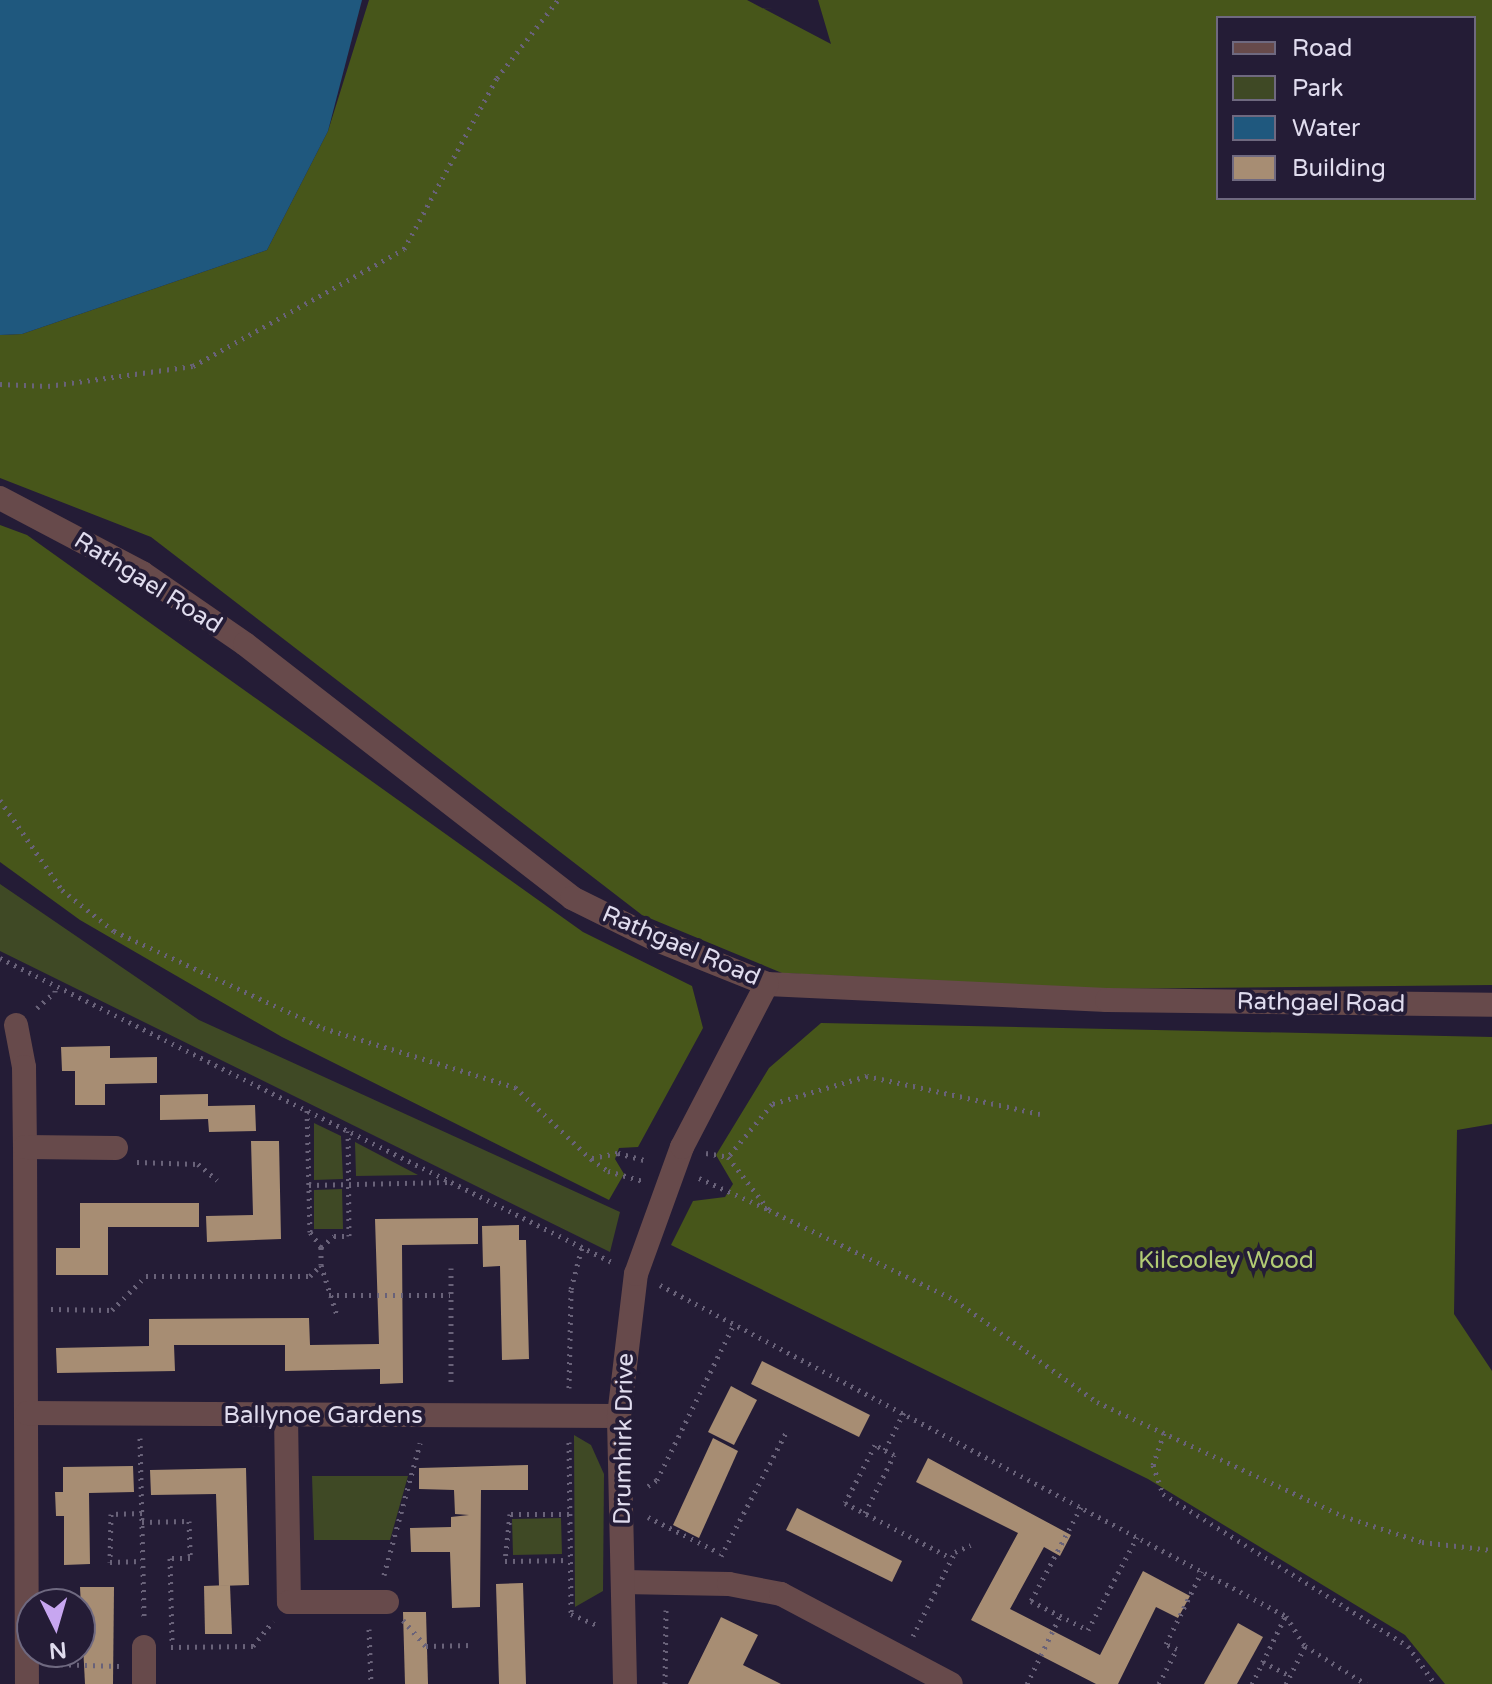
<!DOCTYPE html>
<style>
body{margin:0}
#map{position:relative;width:1492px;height:1684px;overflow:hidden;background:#241c36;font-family:"Varela Round",sans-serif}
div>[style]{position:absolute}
.green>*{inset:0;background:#3f4925}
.forest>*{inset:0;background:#47561a}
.water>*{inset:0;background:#1f587e}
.building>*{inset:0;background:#a78d73}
.path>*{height:5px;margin-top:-2.5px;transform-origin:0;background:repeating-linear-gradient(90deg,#696279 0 2px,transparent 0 8px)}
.minor>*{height:24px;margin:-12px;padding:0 12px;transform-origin:12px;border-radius:12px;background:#674a4b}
span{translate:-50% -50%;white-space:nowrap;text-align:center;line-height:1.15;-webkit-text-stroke:8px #241c36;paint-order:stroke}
.street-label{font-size:24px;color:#e0dcee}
.park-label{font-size:24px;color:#b2cb74}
.legend{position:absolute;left:1216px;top:16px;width:260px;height:184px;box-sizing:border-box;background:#241c36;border:2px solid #6f6980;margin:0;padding:10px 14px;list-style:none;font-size:24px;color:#e0dcee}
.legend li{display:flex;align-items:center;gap:16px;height:40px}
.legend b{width:40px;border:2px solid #6f6980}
.north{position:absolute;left:16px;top:1588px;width:80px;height:80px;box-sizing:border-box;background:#241c36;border:2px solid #6f6980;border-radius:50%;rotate:175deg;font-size:22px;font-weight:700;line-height:32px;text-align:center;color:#e0dcee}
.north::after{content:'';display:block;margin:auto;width:28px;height:36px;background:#c7a6f0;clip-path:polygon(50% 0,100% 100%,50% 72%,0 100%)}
</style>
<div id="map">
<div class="green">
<div style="clip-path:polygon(0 884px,199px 1020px,620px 1212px,610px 1252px,0 951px)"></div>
<div style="clip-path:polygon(314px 1123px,341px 1136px,343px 1179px,314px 1180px)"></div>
<div style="clip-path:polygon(355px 1142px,418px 1175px,356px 1176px)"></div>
<div style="clip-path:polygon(342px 1189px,343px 1229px,314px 1229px,314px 1190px)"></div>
<div style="clip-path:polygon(574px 1435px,591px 1445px,604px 1474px,603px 1591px,575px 1607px)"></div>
<div style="clip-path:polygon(312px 1476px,408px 1476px,390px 1540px,314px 1540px)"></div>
<div style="clip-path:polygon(561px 1518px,562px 1554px,513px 1555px,512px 1519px)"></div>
</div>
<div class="forest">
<div style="clip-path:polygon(evenodd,369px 0,747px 0,831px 44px,818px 0,1492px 0,1492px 985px,1104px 989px,782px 973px,642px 915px,151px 537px,0 478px,0 335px,22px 334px,267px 250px,328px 131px,369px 0,1218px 18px,1474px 18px,1474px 198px,1218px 198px,1218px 18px)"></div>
<div style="clip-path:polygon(0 525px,27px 535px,583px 932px,692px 986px,703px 1028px,638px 1147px,619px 1148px,615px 1159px,624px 1174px,609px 1200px,282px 1037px,80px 920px,0 862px)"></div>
<div style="clip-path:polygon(821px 1023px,1492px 1037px,1492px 1124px,1457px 1130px,1454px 1314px,1492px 1371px,1492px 1684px,1445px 1684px,1405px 1635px,1148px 1479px,671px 1245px,693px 1201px,725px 1197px,733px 1184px,716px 1155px,769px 1068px)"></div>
</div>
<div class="water">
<div style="clip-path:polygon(0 0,362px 0,328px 131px,267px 250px,22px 334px,0 335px)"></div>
</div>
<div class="building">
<div style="clip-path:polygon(110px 1046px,110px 1058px,157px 1057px,157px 1083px,105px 1084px,105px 1105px,75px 1105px,75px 1071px,62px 1071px,61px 1047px)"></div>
<div style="clip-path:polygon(208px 1094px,208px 1106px,255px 1105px,256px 1131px,209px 1132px,208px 1119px,160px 1120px,160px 1095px)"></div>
<div style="clip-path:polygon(251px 1141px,279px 1141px,281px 1239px,207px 1242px,206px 1216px,253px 1215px)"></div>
<div style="clip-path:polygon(80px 1203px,199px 1203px,199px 1227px,108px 1227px,108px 1275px,56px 1275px,56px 1248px,80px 1248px)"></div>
<div style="clip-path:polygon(478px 1218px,478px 1244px,402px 1245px,403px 1383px,380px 1384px,380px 1369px,285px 1371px,285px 1345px,174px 1345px,175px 1371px,57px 1373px,56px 1348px,149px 1346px,149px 1319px,309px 1318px,310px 1345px,379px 1344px,375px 1219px)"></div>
<div style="clip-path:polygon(519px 1225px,519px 1240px,526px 1240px,529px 1359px,502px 1360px,500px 1266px,483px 1267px,482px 1226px)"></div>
<div style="clip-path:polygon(762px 1361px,870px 1415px,859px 1437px,751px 1384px)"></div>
<div style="clip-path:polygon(731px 1386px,757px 1400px,734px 1445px,708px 1432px)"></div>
<div style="clip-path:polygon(713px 1438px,738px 1451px,699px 1538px,673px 1525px)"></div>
<div style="clip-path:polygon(928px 1458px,1071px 1535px,1060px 1556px,1044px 1547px,1010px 1609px,1100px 1655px,1143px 1571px,1190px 1596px,1178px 1618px,1156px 1607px,1118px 1684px,1096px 1684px,971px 1620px,1018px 1533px,916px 1482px)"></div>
<div style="clip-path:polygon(528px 1465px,528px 1490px,481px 1490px,480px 1607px,452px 1608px,450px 1552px,411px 1552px,410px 1528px,451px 1527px,451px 1517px,469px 1515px,455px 1514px,454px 1490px,419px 1489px,419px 1468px)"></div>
<div style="clip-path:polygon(133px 1466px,134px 1492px,89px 1493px,90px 1564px,64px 1565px,64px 1516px,56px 1516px,55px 1492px,63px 1492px,63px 1467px)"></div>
<div style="clip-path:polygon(246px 1468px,249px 1585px,219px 1586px,216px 1494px,151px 1495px,150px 1470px)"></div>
<div style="clip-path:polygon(797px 1508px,902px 1561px,892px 1582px,786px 1530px)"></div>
<div style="clip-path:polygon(523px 1583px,526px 1684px,499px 1684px,496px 1584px)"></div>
<div style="clip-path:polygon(230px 1585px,232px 1634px,205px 1634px,204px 1586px)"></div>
<div style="clip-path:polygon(80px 1587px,114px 1587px,113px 1684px,85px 1684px)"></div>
<div style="clip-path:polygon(403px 1612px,426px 1612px,428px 1684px,405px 1684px)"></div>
<div style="clip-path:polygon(721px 1617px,758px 1635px,743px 1665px,781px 1684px,688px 1684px)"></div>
<div style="clip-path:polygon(1238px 1623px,1263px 1637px,1237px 1684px,1204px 1684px)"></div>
</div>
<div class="path">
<div style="left:0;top:384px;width:48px;rotate:2.4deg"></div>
<div style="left:48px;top:386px;width:146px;rotate:-7.9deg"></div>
<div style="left:193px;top:366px;width:241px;rotate:-29deg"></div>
<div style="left:404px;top:249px;width:195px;rotate:-61.5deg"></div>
<div style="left:497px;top:78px;width:99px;rotate:-52deg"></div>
<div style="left:0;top:800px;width:109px;rotate:55.4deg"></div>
<div style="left:62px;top:890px;width:66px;rotate:38.3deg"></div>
<div style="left:114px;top:931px;width:230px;rotate:24.9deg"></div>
<div style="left:323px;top:1028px;width:201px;rotate:17.1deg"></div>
<div style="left:515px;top:1087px;width:105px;rotate:43.5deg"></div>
<div style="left:591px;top:1159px;width:21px;rotate:35deg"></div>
<div style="left:608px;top:1171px;width:35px;rotate:16deg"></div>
<div style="left:0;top:958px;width:683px;rotate:26.42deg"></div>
<div style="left:37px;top:1008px;width:24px;rotate:-42deg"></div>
<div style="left:55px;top:992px;width:7px;rotate:-90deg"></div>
<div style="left:1040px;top:1114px;width:177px;rotate:-167.6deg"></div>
<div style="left:867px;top:1076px;width:99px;rotate:163.6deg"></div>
<div style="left:772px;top:1104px;width:69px;rotate:129.7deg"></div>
<div style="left:728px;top:1157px;width:67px;rotate:52.3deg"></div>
<div style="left:769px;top:1210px;width:207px;rotate:25.8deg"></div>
<div style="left:955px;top:1300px;width:175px;rotate:35.7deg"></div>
<div style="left:1097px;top:1402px;width:271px;rotate:24.9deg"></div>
<div style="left:1343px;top:1516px;width:83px;rotate:18.2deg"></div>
<div style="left:1422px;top:1542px;width:70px;rotate:6.5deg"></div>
<div style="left:706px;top:1153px;width:22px;rotate:10deg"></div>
<div style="left:592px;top:1158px;width:26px;rotate:-11deg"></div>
<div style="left:618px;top:1153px;width:31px;rotate:15deg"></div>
<div style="left:137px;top:1162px;width:61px;rotate:1.9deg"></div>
<div style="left:198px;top:1164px;width:25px;rotate:40deg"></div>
<div style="left:699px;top:1178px;width:75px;rotate:24.5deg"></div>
<div style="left:309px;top:1185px;width:139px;rotate:-1.2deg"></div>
<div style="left:321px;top:1247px;width:17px;rotate:-40deg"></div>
<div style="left:334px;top:1236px;width:15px"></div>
<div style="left:349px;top:1236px;width:105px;rotate:-90.5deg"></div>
<div style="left:321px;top:1265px;width:52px;rotate:72.3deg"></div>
<div style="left:451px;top:1268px;width:119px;rotate:90deg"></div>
<div style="left:660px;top:1285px;width:708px;rotate:27.87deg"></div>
<div style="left:1286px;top:1616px;width:36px;rotate:58deg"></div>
<div style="left:1305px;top:1646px;width:72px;rotate:31.9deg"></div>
<div style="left:329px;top:1295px;width:121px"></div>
<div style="left:51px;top:1309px;width:61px;rotate:0.9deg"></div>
<div style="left:112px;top:1310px;width:48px;rotate:-45deg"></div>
<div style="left:146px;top:1276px;width:164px"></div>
<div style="left:310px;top:1276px;width:16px;rotate:-45deg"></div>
<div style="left:321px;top:1265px;width:18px;rotate:-90deg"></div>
<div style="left:321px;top:1247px;width:19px;rotate:-126deg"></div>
<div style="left:310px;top:1232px;width:122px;rotate:-91.4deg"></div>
<div style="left:569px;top:1388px;width:99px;rotate:-88.8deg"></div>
<div style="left:571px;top:1289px;width:43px;rotate:-75.3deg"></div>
<div style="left:1164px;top:1433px;width:34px;rotate:109deg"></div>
<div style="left:1153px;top:1465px;width:31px;rotate:71deg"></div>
<div style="left:1163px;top:1494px;width:288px;rotate:31.8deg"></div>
<div style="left:1408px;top:1646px;width:47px;rotate:54.6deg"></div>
<div style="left:140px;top:1438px;width:182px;rotate:88.7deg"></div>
<div style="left:569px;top:1442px;width:172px;rotate:89.3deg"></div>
<div style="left:571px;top:1614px;width:30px;rotate:23deg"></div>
<div style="left:885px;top:1450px;width:42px;rotate:-63.4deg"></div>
<div style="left:648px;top:1486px;width:11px;rotate:-34deg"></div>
<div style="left:657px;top:1480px;width:176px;rotate:-63.7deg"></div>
<div style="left:1081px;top:1507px;width:106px;rotate:118deg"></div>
<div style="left:1031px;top:1601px;width:64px;rotate:27deg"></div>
<div style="left:1088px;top:1630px;width:105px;rotate:-62.2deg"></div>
<div style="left:142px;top:1513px;width:31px;rotate:178deg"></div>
<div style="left:111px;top:1514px;width:48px;rotate:91.2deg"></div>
<div style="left:110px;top:1562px;width:32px;rotate:-2deg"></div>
<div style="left:865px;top:1513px;width:65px;rotate:-63.4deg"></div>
<div style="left:894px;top:1455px;width:21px;rotate:-152deg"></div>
<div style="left:875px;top:1445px;width:65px;rotate:117.3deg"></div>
<div style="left:845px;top:1503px;width:119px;rotate:27.4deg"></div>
<div style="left:569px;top:1514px;width:59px;rotate:180deg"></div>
<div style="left:510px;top:1514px;width:47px;rotate:96.1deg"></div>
<div style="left:505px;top:1561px;width:64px;rotate:-0.9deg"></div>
<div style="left:648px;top:1517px;width:80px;rotate:26.6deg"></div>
<div style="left:142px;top:1522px;width:47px;rotate:-1.2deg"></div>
<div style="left:189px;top:1521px;width:37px;rotate:88deg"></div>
<div style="left:190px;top:1558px;width:20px;rotate:180deg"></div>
<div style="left:170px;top:1558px;width:83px;rotate:88.6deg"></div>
<div style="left:721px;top:1556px;width:141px;rotate:-62.2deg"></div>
<div style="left:384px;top:1575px;width:137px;rotate:-74.7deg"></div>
<div style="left:403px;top:1620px;width:35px;rotate:49deg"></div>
<div style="left:426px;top:1646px;width:46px;rotate:-1.2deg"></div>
<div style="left:369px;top:1629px;width:55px;rotate:87.9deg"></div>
<div style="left:913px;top:1636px;width:94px;rotate:-63.4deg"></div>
<div style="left:955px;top:1552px;width:17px;rotate:-24deg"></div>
<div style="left:171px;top:1647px;width:82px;rotate:-0.7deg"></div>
<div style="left:253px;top:1646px;width:32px;rotate:-51deg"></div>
<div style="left:1263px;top:1662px;width:30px;rotate:27deg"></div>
<div style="left:53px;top:1664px;width:66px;rotate:1.7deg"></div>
<div style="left:665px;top:1684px;width:74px;rotate:-89.2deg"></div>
<div style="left:1027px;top:1684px;width:76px;rotate:-64.1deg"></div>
<div style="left:1159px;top:1684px;width:39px;rotate:-63deg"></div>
<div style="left:1177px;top:1649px;width:12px;rotate:-156deg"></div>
<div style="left:1166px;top:1644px;width:81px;rotate:-63.7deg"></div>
<div style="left:1252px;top:1684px;width:75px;rotate:-63.8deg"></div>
<div style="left:1286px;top:1684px;width:42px;rotate:-63.4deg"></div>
</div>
<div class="minor">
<div style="left:0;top:498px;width:161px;rotate:27.8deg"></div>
<div style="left:142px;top:573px;width:125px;rotate:34.6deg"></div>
<div style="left:245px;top:644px;width:414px;rotate:37.8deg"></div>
<div style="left:572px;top:898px;width:93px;rotate:26.3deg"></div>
<div style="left:655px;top:939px;width:121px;rotate:21.9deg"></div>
<div style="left:767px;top:984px;width:340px;rotate:2.7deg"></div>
<div style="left:1107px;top:1000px;width:385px;rotate:0.7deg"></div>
<div style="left:16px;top:1025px;width:43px;rotate:79.2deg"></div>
<div style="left:24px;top:1067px;width:80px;rotate:89.3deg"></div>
<div style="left:25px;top:1147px;width:537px;rotate:89.79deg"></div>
<div style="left:25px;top:1147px;width:91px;rotate:0.6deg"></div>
<div style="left:27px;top:1413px;width:592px;rotate:0.29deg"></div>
<div style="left:286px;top:1416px;width:186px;rotate:89.1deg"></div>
<div style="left:289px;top:1602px;width:98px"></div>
<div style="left:623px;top:1582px;width:106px;rotate:1.1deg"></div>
<div style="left:729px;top:1584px;width:53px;rotate:10.9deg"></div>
<div style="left:781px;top:1594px;width:192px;rotate:27.9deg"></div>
<div style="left:144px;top:1647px;width:37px;rotate:90deg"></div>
<div style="left:625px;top:1684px;width:268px;rotate:-91.3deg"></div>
<div style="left:619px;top:1416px;width:143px;rotate:-83.2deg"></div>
<div style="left:636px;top:1274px;width:135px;rotate:-70.1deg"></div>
<div style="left:682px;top:1147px;width:184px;rotate:-62.5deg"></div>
</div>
<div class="street-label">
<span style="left:148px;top:583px;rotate:32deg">Rathgael Road</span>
<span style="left:681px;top:946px;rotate:23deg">Rathgael Road</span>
<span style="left:1321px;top:1003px;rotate:1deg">Rathgael Road</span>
<span style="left:323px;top:1416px">Ballynoe Gardens</span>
<span style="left:624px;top:1439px;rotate:-89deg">Drumhirk Drive</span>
</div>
<div class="park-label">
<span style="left:1226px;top:1261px">Kilcooley Wood</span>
</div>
<ul class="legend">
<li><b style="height:10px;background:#674a4b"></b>Road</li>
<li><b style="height:22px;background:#3f4925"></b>Park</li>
<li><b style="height:22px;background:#1f587e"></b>Water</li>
<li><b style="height:22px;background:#a78d73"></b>Building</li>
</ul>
<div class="north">N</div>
</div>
